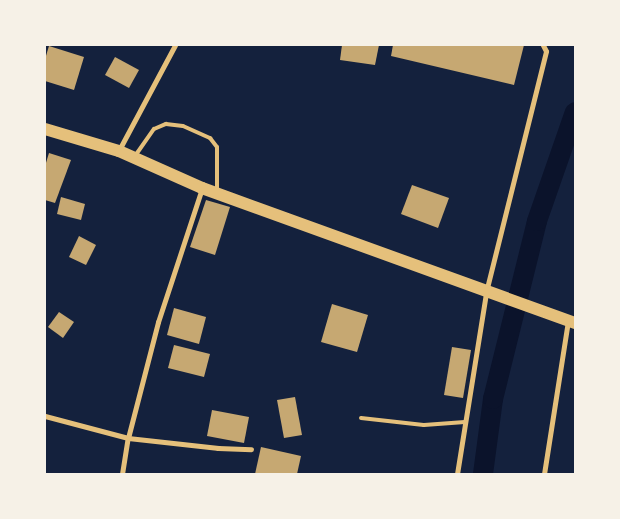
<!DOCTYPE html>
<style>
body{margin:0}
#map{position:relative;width:620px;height:519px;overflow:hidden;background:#14213d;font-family:Karla,sans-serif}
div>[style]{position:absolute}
.canal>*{height:20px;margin:-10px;padding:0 10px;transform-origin:10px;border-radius:10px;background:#0b132b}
.building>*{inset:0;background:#c6a872}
.service>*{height:4px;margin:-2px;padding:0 2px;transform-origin:2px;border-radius:2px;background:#e5c07b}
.minor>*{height:5px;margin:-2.5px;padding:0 2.5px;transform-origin:2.5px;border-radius:2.5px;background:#e5c07b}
.primary>*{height:12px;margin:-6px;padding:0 6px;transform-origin:6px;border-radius:6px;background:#e5c07b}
span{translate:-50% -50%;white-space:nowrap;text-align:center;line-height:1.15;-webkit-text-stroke:5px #f6f1e7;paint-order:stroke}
.frame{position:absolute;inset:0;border:46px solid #f6f1e7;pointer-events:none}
</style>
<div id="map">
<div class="canal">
<div style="left:483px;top:474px;width:76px;rotate:-82.4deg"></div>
<div style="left:493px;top:399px;width:183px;rotate:-76.1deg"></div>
<div style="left:537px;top:221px;width:115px;rotate:-70.8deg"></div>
</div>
<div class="building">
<div style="clip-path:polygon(342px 45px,379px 45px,375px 65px,340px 60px)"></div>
<div style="clip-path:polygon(393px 45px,524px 45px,514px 85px,391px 56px)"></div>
<div style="clip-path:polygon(49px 46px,84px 57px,74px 90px,45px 81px,45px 59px)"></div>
<div style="clip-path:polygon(115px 57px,139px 70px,129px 88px,105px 75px)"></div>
<div style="clip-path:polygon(49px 153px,71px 160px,55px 203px,45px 200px,45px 166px)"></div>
<div style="clip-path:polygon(412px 185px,449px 198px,438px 228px,401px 214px)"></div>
<div style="clip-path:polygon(61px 197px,85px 204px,81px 220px,57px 214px)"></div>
<div style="clip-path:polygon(206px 200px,230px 207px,215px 255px,190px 247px)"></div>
<div style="clip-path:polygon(79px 236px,96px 245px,86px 265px,69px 257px)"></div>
<div style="clip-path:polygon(332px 304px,368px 315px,357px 352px,321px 342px)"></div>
<div style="clip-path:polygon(174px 308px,206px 317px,199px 344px,167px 335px)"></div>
<div style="clip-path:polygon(59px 312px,74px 322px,63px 338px,48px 327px)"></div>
<div style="clip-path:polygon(174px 345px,210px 354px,204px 377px,168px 368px)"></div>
<div style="clip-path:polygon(452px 347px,471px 350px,463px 398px,444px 395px)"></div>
<div style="clip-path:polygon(295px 397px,302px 435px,284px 438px,277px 400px)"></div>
<div style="clip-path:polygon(212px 410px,249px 417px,244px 443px,207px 436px)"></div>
<div style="clip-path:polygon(261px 447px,301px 456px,297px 474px,255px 474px)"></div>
</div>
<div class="service">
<div style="left:135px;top:156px;width:33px;rotate:-55deg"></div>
<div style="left:154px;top:129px;width:13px;rotate:-23deg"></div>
<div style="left:166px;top:124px;width:17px;rotate:7deg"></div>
<div style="left:183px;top:126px;width:30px;rotate:24deg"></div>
<div style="left:210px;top:138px;width:11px;rotate:52deg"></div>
<div style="left:217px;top:147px;width:44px;rotate:90deg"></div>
<div style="left:361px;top:418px;width:63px;rotate:6.3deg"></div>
<div style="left:424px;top:425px;width:41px;rotate:-4.2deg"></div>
</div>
<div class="minor">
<div style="left:119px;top:150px;width:119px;rotate:-61.9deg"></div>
<div style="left:45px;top:416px;width:86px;rotate:14.8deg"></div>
<div style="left:128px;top:438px;width:91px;rotate:6.3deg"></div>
<div style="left:218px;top:448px;width:33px;rotate:2deg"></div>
<div style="left:122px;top:474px;width:36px;rotate:-81deg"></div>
<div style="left:128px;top:438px;width:120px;rotate:-75.5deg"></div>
<div style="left:158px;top:322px;width:141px;rotate:-71.8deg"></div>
<div style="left:457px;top:474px;width:184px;rotate:-80.9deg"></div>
<div style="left:486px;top:292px;width:248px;rotate:-76deg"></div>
<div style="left:546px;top:51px;width:7px;rotate:-117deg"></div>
<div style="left:544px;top:474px;width:155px;rotate:-81.1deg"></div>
</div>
<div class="primary">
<div style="left:45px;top:129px;width:77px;rotate:16.6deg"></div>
<div style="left:119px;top:151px;width:91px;rotate:24deg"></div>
<div style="left:202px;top:188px;width:397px;rotate:19.9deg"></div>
</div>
<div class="frame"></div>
</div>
